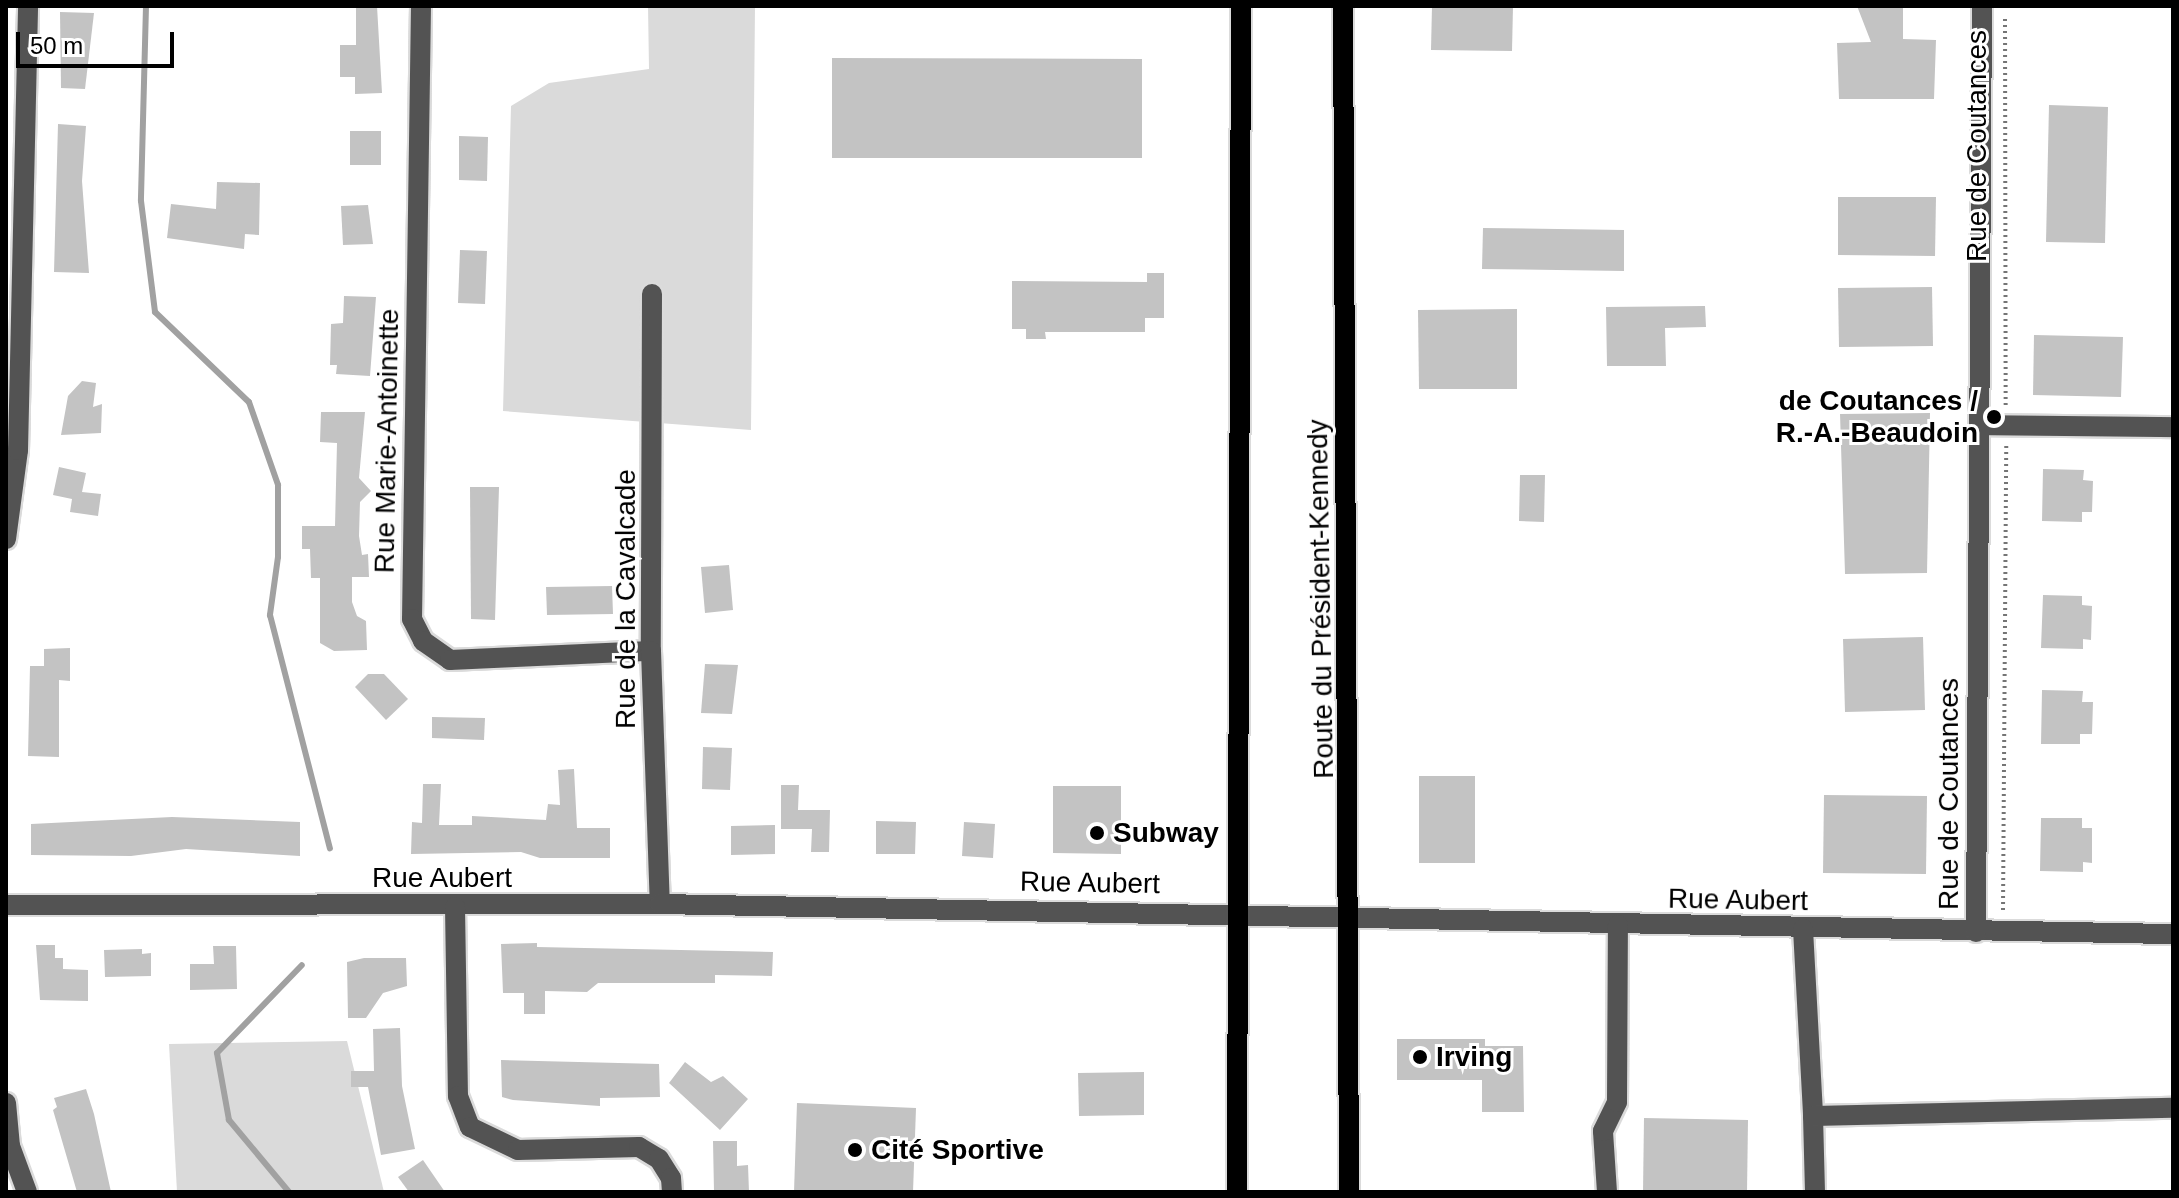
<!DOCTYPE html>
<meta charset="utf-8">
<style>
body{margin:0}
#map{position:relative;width:2179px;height:1198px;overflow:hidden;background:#fff;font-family:Helvetica,sans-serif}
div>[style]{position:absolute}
.green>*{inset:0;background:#dadada}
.stream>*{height:6px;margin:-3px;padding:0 3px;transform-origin:3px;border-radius:3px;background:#a1a1a1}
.building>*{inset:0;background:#c3c3c3}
.path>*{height:4px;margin-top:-2px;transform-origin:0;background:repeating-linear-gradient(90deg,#757575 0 2px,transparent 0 6px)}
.roads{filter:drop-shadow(2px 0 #dbdbdb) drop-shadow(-2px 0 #dbdbdb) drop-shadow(0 2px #dbdbdb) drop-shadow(0 -2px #dbdbdb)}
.minor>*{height:20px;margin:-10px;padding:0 10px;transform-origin:10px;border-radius:10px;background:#535353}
.major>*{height:20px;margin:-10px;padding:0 10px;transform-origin:10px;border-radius:10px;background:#000}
.dots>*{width:22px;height:22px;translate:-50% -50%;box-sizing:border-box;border:4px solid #fff;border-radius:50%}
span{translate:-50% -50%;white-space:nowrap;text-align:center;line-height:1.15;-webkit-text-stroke:6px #fff;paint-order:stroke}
.street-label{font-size:28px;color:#000}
.poi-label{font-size:28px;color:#000;font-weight:700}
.right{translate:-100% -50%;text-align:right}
.left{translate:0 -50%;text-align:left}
.frame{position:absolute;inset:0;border:8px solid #000;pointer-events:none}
.scale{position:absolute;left:16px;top:32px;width:158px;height:36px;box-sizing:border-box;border:4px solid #000;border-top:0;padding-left:10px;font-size:24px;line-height:28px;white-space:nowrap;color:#000;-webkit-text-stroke:6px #fff;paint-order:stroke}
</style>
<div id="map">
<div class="green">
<div style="clip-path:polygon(648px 6px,755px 6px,751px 430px,503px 411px,511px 106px,549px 83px,649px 69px)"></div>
<div style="clip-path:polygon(347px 1041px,384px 1192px,177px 1192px,169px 1044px)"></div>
</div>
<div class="stream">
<div style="left:146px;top:6px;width:195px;rotate:91.5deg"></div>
<div style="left:141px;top:201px;width:112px;rotate:82.8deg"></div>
<div style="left:155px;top:312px;width:130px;rotate:43.8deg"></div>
<div style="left:249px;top:402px;width:88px;rotate:70.7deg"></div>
<div style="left:278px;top:485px;width:72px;rotate:90deg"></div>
<div style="left:278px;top:557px;width:59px;rotate:97.9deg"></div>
<div style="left:270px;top:615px;width:241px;rotate:75.6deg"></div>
<div style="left:289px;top:1192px;width:94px;rotate:-129.8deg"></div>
<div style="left:229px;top:1120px;width:68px;rotate:-100.2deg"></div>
<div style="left:217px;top:1053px;width:122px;rotate:-46deg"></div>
</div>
<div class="building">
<div style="clip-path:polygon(356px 6px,377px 6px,382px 93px,355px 94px,355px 77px,340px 77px,340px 45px,356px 45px)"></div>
<div style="clip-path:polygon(1432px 6px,1513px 6px,1512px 51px,1431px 50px)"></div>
<div style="clip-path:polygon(1857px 6px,1903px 6px,1903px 39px,1936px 40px,1934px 99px,1839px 99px,1837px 43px,1871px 42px)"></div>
<div style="clip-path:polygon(60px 12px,94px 13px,85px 89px,61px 88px)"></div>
<div style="clip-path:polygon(832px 58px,1142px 59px,1142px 158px,832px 158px)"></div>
<div style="clip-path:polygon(2049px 105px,2108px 107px,2105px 243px,2046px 242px)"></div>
<div style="clip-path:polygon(58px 124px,86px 126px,82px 181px,89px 273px,54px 272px)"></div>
<div style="clip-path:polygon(350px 131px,381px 131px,381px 165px,350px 165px)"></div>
<div style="clip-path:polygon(459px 136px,488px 137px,487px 181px,459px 180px)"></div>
<div style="clip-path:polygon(217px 182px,260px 183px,259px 235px,245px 234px,244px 249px,167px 238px,171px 204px,216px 209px)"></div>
<div style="clip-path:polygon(1838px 197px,1936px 197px,1935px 256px,1838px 255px)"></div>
<div style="clip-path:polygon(368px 205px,373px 244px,343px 245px,341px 206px)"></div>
<div style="clip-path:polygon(1483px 228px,1624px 230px,1624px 271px,1482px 269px)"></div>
<div style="clip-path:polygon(460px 250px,487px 251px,485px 304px,458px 303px)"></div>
<div style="clip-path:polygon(1147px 273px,1164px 273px,1164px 318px,1145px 318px,1145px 332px,1045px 332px,1046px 339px,1026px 339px,1026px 329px,1012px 329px,1012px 281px,1147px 282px)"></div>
<div style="clip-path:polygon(1932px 287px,1933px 346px,1839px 347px,1838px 288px)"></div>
<div style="clip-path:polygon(344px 296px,376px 297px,370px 376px,336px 374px,337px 365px,330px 365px,331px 324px,343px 323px)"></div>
<div style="clip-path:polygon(1705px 306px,1706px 327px,1665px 328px,1666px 366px,1607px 366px,1606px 307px)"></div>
<div style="clip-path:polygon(1517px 309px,1517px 389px,1419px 389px,1418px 310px)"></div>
<div style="clip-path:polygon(2034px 335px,2123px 337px,2121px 397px,2033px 395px)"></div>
<div style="clip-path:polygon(82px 381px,96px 383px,93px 407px,102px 404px,101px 433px,61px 435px,68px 396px)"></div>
<div style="clip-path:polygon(321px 412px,365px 412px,359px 478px,371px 491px,360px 502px,359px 536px,362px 555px,368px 554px,369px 577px,352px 577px,352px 602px,357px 616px,366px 621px,367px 650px,334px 651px,320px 643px,320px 578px,311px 578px,310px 549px,302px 549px,302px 526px,335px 526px,337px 443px,320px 442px)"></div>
<div style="clip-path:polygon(1930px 413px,1927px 573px,1845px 574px,1840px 414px)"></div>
<div style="clip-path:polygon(59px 467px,86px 473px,82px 492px,101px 494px,98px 516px,70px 512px,72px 499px,53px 495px)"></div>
<div style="clip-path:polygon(2043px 469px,2084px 470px,2083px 480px,2093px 481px,2092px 512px,2082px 512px,2082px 522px,2042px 521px)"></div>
<div style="clip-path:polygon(1520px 475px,1545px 475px,1544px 522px,1519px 521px)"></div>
<div style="clip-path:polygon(470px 487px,499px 487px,495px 620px,471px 619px)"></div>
<div style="clip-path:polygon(729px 565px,733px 610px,705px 613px,701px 567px)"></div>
<div style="clip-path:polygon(612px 586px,613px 614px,547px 615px,546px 587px)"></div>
<div style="clip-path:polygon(2043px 595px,2082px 596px,2082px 605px,2092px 606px,2091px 640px,2083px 639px,2083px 649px,2041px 648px)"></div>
<div style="clip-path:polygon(1923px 637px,1925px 710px,1845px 712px,1843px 639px)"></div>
<div style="clip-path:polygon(70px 648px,70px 681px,59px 680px,59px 757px,28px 756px,30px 666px,44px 666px,44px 649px)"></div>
<div style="clip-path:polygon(705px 664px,738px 665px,732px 714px,701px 713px)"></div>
<div style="clip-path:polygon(368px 674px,384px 674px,408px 699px,386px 720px,355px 687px)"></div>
<div style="clip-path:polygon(2042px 690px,2083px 691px,2082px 702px,2093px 702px,2092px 734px,2080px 734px,2080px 744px,2041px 744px)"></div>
<div style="clip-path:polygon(432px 717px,485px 718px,484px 740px,432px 738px)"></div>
<div style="clip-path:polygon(703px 747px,732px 748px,730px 790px,702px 789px)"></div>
<div style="clip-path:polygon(574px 769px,577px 828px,610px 828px,610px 858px,540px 858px,521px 852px,411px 854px,412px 822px,422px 823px,423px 784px,441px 784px,439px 825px,472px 825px,472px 816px,546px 820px,548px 804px,560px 805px,558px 770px)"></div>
<div style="clip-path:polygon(1419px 776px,1475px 776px,1475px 863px,1419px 863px)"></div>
<div style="clip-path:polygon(781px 785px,799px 785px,798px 810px,830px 810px,829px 852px,811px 852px,812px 829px,781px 829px)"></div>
<div style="clip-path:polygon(1053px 786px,1121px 786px,1121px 854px,1053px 853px)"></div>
<div style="clip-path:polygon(1824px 795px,1927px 796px,1926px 874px,1823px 873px)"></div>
<div style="clip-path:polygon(172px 817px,300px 822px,300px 856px,186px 849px,131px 856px,31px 855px,31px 824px)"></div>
<div style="clip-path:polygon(2041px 818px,2082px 818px,2082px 828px,2092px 828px,2092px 863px,2083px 862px,2083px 872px,2040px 871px)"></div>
<div style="clip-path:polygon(876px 821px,916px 822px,915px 854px,876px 854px)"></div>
<div style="clip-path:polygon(964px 822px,995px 824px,993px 858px,962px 856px)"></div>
<div style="clip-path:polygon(775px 825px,775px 854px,731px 855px,731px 826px)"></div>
<div style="clip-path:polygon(537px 943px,537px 947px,773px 952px,772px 976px,715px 975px,715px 983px,598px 983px,587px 992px,545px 991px,545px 1014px,524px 1014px,524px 993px,503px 993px,501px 944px)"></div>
<div style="clip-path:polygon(36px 945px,55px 945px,55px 958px,63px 958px,63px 969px,88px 970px,88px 1001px,40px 1000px)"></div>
<div style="clip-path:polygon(213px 946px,236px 946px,237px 989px,190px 990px,190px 964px,214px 964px)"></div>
<div style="clip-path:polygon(142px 949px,142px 954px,151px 953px,151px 976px,105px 977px,104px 950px)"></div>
<div style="clip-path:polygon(364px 958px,406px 958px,407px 986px,383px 993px,366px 1018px,348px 1018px,347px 962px)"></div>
<div style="clip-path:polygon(400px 1028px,402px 1086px,415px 1149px,381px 1155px,368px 1087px,351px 1087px,351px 1071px,374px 1071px,373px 1029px)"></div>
<div style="clip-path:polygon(1397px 1039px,1485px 1039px,1485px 1046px,1523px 1046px,1524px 1112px,1482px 1112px,1482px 1080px,1397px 1080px)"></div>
<div style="clip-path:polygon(501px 1060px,659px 1064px,660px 1097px,600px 1098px,600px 1106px,513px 1100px,502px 1097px)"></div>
<div style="clip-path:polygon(685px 1062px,711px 1082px,723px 1076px,748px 1099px,720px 1130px,669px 1083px)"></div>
<div style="clip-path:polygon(1144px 1072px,1144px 1115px,1079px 1116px,1078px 1073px)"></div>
<div style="clip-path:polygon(86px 1089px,94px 1114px,111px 1192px,77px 1192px,53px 1110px,57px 1107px,54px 1098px)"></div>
<div style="clip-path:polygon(797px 1103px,916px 1108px,913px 1192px,794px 1192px)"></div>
<div style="clip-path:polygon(1644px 1118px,1748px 1120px,1747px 1192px,1643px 1192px)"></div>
<div style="clip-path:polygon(713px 1141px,737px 1141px,737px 1166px,748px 1165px,749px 1192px,714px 1192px)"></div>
<div style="clip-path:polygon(423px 1160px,445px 1192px,409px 1192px,398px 1177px)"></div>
</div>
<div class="path">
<div style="left:2005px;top:19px;width:387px;rotate:89.9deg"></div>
<div style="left:2003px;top:910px;width:467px;rotate:-89.6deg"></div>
</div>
<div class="roads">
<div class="minor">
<div style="left:421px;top:6px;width:613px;rotate:90.84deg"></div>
<div style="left:412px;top:619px;width:25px;rotate:63deg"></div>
<div style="left:423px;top:641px;width:33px;rotate:35deg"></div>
<div style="left:450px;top:660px;width:201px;rotate:-2.6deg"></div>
<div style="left:652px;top:294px;width:357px;rotate:90.2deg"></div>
<div style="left:651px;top:651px;width:253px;rotate:88deg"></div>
<div style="left:1979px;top:425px;width:194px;rotate:0.6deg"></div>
<div style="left:6px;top:539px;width:90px;rotate:-82.3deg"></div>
<div style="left:18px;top:450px;width:444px;rotate:-88.7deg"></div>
<div style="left:6px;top:905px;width:654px;rotate:-0.09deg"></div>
<div style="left:660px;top:904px;width:1513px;rotate:1.14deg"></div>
<div style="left:455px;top:907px;width:189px;rotate:89.1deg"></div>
<div style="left:458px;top:1096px;width:33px;rotate:69deg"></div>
<div style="left:470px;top:1127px;width:53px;rotate:25.6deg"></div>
<div style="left:518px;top:1150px;width:121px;rotate:-1.4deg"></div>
<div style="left:639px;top:1147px;width:23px;rotate:31deg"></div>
<div style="left:659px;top:1159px;width:22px;rotate:58deg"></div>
<div style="left:671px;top:1178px;width:14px;rotate:86deg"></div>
<div style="left:1803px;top:929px;width:187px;rotate:86.9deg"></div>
<div style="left:1976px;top:932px;width:926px;rotate:-89.63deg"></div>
<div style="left:6px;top:1103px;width:43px;rotate:84.7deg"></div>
<div style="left:10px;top:1146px;width:49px;rotate:69.7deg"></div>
<div style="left:1607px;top:1192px;width:61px;rotate:-93.8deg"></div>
<div style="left:1603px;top:1131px;width:32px;rotate:-64deg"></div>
<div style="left:1617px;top:1102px;width:177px;rotate:-89.7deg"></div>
<div style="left:1815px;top:1192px;width:76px;rotate:-91.5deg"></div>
<div style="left:1813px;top:1116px;width:360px;rotate:-1.3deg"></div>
</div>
<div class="major">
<div style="left:1343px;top:6px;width:1186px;rotate:89.71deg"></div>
<div style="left:1237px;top:1192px;width:1186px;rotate:-89.81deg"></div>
</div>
</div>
<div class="dots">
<div style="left:1994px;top:417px;background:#000"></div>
<div style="left:1097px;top:833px;background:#000"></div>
<div style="left:1420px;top:1057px;background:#000"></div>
<div style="left:855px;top:1150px;background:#000"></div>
</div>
<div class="street-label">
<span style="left:1977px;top:146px;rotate:-90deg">Rue de Coutances</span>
<span style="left:387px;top:441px;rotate:-89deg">Rue Marie-Antoinette</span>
<span style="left:626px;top:599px;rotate:-90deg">Rue de la Cavalcade</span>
<span style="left:1321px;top:599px;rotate:-91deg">Route du Président-Kennedy</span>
<span style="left:1949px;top:794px;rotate:-90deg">Rue de Coutances</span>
<span style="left:442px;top:878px">Rue Aubert</span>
<span style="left:1090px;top:883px;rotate:1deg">Rue Aubert</span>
<span style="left:1738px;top:900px;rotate:1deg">Rue Aubert</span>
</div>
<div class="poi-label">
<span class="right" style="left:1978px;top:417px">de Coutances /<br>R.-A.-Beaudoin</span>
<span class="left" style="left:1113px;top:833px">Subway</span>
<span class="left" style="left:1436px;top:1057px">Irving</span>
<span class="left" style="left:871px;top:1150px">Cité Sportive</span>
</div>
<div class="frame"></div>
<div class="scale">50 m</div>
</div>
